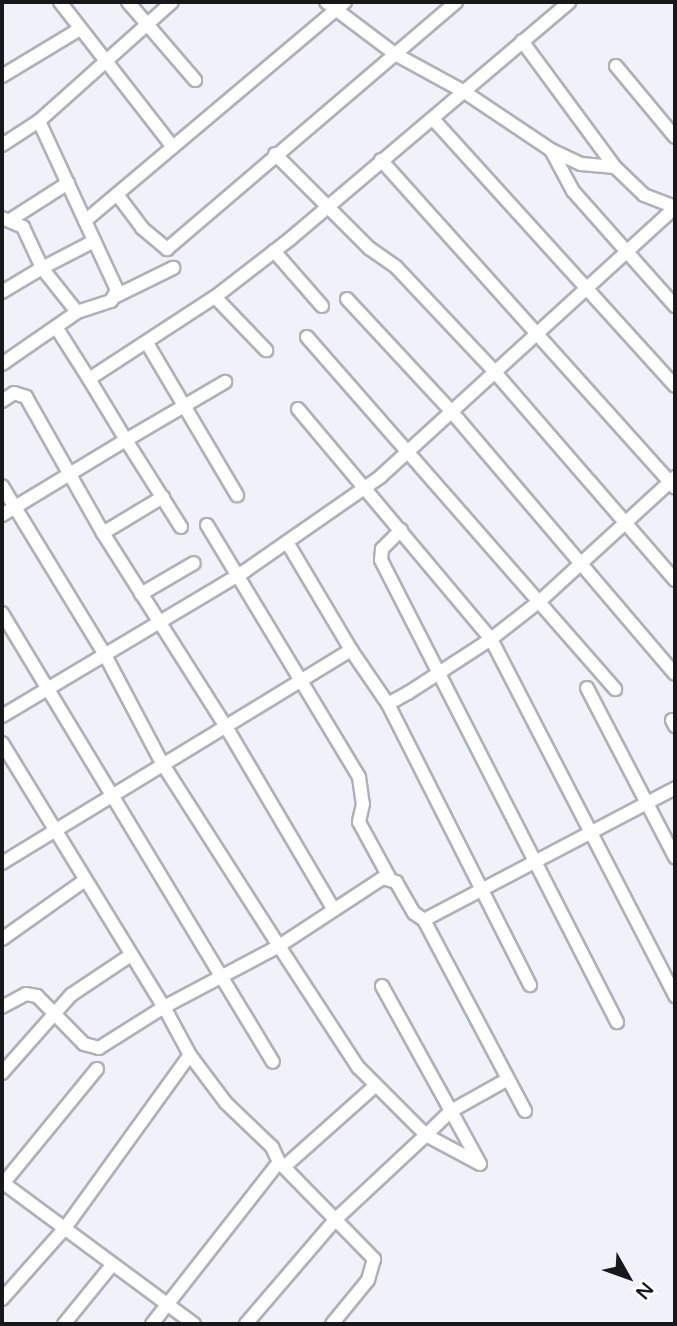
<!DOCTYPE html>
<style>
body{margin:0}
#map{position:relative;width:677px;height:1326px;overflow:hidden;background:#f1f1f9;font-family:"Varela Round",sans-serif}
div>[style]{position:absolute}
.roads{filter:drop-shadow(2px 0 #b0b0b7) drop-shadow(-2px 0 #b0b0b7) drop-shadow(0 2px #b0b0b7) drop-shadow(0 -2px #b0b0b7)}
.minor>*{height:12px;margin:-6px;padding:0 6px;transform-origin:6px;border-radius:6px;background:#fff}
span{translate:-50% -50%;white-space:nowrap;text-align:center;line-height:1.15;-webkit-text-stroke:7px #fff;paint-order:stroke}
.frame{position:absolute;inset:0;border:4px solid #18181b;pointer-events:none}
.north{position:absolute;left:593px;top:1242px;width:70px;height:70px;-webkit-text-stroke:5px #fff;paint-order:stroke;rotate:130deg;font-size:19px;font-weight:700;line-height:28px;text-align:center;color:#18181b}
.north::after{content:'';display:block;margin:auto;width:24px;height:32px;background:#18181b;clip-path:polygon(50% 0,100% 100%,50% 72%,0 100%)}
</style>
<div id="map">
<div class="roads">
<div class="minor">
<div style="left:60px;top:2px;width:182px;rotate:52.1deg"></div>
<div style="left:128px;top:2px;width:103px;rotate:49.3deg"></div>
<div style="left:326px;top:2px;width:86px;rotate:37deg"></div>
<div style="left:395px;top:54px;width:77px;rotate:28.6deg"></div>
<div style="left:463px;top:91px;width:106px;rotate:33.8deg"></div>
<div style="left:551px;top:150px;width:33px;rotate:25deg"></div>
<div style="left:581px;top:164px;width:34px;rotate:5deg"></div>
<div style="left:615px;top:167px;width:40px;rotate:44deg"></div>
<div style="left:644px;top:195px;width:33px;rotate:21deg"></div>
<div style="left:522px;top:41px;width:157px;rotate:53.6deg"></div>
<div style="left:616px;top:66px;width:92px;rotate:50.3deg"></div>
<div style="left:2px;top:76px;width:91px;rotate:-31.1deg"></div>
<div style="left:433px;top:119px;width:360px;rotate:47.8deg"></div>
<div style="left:2px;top:145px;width:44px;rotate:-33deg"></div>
<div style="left:39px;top:121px;width:178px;rotate:-41.8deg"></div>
<div style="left:551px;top:150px;width:47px;rotate:61.8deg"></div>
<div style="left:573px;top:191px;width:154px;rotate:48.4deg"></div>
<div style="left:275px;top:154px;width:133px;rotate:45deg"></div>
<div style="left:369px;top:248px;width:33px;rotate:35deg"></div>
<div style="left:396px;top:267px;width:141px;rotate:46.7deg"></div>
<div style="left:493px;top:370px;width:278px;rotate:49.1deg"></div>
<div style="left:381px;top:160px;width:440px;rotate:48.1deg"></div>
<div style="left:119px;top:197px;width:39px;rotate:53deg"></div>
<div style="left:142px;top:228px;width:33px;rotate:40deg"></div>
<div style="left:167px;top:249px;width:380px;rotate:-40.5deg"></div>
<div style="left:2px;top:218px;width:23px;rotate:23deg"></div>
<div style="left:23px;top:227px;width:45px;rotate:65.1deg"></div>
<div style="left:42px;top:268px;width:47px;rotate:149deg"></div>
<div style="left:10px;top:220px;width:69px;rotate:-32.5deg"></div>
<div style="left:85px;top:221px;width:340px;rotate:-40.1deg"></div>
<div style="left:274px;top:251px;width:73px;rotate:48.9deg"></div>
<div style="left:116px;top:296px;width:64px;rotate:-26.2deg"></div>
<div style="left:215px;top:297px;width:74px;rotate:46.1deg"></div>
<div style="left:347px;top:299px;width:153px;rotate:47.1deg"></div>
<div style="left:451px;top:411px;width:345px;rotate:49.6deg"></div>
<div style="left:77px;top:312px;width:56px;rotate:-128.5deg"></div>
<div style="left:42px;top:268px;width:59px;rotate:-27.4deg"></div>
<div style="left:56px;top:327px;width:62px;rotate:57.6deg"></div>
<div style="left:307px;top:337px;width:468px;rotate:48.8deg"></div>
<div style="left:147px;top:343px;width:177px;rotate:59.4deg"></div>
<div style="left:2px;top:364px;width:91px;rotate:-34.7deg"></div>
<div style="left:77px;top:312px;width:36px;rotate:-18deg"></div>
<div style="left:111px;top:301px;width:13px;rotate:-61deg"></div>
<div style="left:117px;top:290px;width:186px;rotate:-114.8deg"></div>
<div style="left:2px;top:401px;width:14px;rotate:-34deg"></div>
<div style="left:14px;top:393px;width:13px;rotate:18deg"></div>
<div style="left:26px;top:397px;width:156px;rotate:60.5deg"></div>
<div style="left:103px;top:533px;width:227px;rotate:57.6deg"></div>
<div style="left:225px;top:725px;width:212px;rotate:59.5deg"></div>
<div style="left:298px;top:409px;width:300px;rotate:50deg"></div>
<div style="left:491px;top:639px;width:402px;rotate:62.7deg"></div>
<div style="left:2px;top:486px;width:198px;rotate:58.6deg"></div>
<div style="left:105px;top:655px;width:122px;rotate:62.2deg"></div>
<div style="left:162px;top:763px;width:217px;rotate:57.4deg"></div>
<div style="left:279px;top:946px;width:145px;rotate:56.9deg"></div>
<div style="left:358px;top:1067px;width:96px;rotate:45deg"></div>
<div style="left:426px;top:1135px;width:125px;rotate:137deg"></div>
<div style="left:335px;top:1220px;width:137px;rotate:130.6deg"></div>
<div style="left:2px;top:515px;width:145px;rotate:-31.2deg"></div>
<div style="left:126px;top:440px;width:71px;rotate:-121.2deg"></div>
<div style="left:89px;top:379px;width:150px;rotate:-33.1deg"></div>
<div style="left:215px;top:297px;width:95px;rotate:-37.7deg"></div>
<div style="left:290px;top:239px;width:366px;rotate:-40.3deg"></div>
<div style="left:207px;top:525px;width:294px;rotate:58.9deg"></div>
<div style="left:359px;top:777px;width:27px;rotate:82deg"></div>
<div style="left:363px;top:804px;width:18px;rotate:103deg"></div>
<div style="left:359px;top:822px;width:63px;rotate:61.4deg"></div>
<div style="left:181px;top:527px;width:103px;rotate:-122.3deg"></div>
<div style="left:126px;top:440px;width:115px;rotate:-30.4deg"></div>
<div style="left:401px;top:530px;width:27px;rotate:135deg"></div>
<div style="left:382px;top:549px;width:11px;rotate:95deg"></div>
<div style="left:381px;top:560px;width:519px;rotate:62.94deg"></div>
<div style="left:103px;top:533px;width:70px;rotate:-31deg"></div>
<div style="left:287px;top:542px;width:126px;rotate:59.3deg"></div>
<div style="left:141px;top:594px;width:61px;rotate:-30.3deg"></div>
<div style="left:2px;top:613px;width:524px;rotate:58.89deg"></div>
<div style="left:587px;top:688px;width:191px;rotate:62.5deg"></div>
<div style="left:388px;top:704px;width:315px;rotate:63.2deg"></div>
<div style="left:2px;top:716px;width:283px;rotate:-30.8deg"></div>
<div style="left:245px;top:571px;width:165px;rotate:-34.8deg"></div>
<div style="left:380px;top:477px;width:399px;rotate:-42.4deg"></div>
<div style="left:672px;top:720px;width:7px;rotate:63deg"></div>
<div style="left:2px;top:743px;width:310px;rotate:58.5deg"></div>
<div style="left:164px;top:1007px;width:77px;rotate:147.8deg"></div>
<div style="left:99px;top:1048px;width:16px;rotate:-165deg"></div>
<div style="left:84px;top:1044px;width:67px;rotate:-134.4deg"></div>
<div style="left:37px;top:996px;width:11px;rotate:-170deg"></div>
<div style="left:26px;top:994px;width:27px;rotate:152deg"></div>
<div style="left:2px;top:863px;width:409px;rotate:-31.4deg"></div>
<div style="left:351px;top:650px;width:65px;rotate:55.6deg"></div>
<div style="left:388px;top:704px;width:23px;rotate:-29deg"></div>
<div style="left:408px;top:693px;width:99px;rotate:-33deg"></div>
<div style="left:491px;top:639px;width:63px;rotate:-38deg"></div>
<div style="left:541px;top:600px;width:182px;rotate:-42.5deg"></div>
<div style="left:424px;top:920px;width:216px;rotate:62.1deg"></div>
<div style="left:2px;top:939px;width:100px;rotate:-35.3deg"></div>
<div style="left:382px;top:986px;width:143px;rotate:61.1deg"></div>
<div style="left:451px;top:1111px;width:60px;rotate:61.3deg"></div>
<div style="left:480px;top:1164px;width:61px;rotate:-151.8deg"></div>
<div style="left:426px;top:1135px;width:35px;rotate:-44deg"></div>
<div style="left:451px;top:1111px;width:65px;rotate:-29.3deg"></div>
<div style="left:2px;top:1073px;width:104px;rotate:-48.5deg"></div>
<div style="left:71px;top:995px;width:72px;rotate:-33.7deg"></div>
<div style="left:279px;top:1162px;width:136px;rotate:45.6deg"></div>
<div style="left:374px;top:1259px;width:22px;rotate:106deg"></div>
<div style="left:368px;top:1280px;width:57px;rotate:129.3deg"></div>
<div style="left:284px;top:1167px;width:123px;rotate:-41.7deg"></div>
<div style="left:2px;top:1182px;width:239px;rotate:36.5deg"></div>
<div style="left:2px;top:1185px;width:150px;rotate:-50.7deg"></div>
<div style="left:2px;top:1299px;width:95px;rotate:-48.4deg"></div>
<div style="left:65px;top:1228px;width:213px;rotate:-54.2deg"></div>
<div style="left:190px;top:1055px;width:55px;rotate:-118.4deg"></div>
<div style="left:164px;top:1007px;width:130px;rotate:-27.9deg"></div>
<div style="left:279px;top:946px;width:124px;rotate:-33.2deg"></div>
<div style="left:383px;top:878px;width:14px;rotate:17deg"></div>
<div style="left:396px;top:882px;width:36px;rotate:60deg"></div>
<div style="left:414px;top:913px;width:12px;rotate:35deg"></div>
<div style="left:424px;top:920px;width:284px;rotate:-27.7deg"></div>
<div style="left:64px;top:1324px;width:77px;rotate:-50.8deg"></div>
<div style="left:152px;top:1324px;width:206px;rotate:-51.9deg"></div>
<div style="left:279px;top:1162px;width:17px;rotate:-115deg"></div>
<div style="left:272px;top:1147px;width:64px;rotate:-136.3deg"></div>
<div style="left:226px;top:1103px;width:60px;rotate:-126.9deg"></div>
</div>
</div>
<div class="frame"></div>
<div class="north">N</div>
</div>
